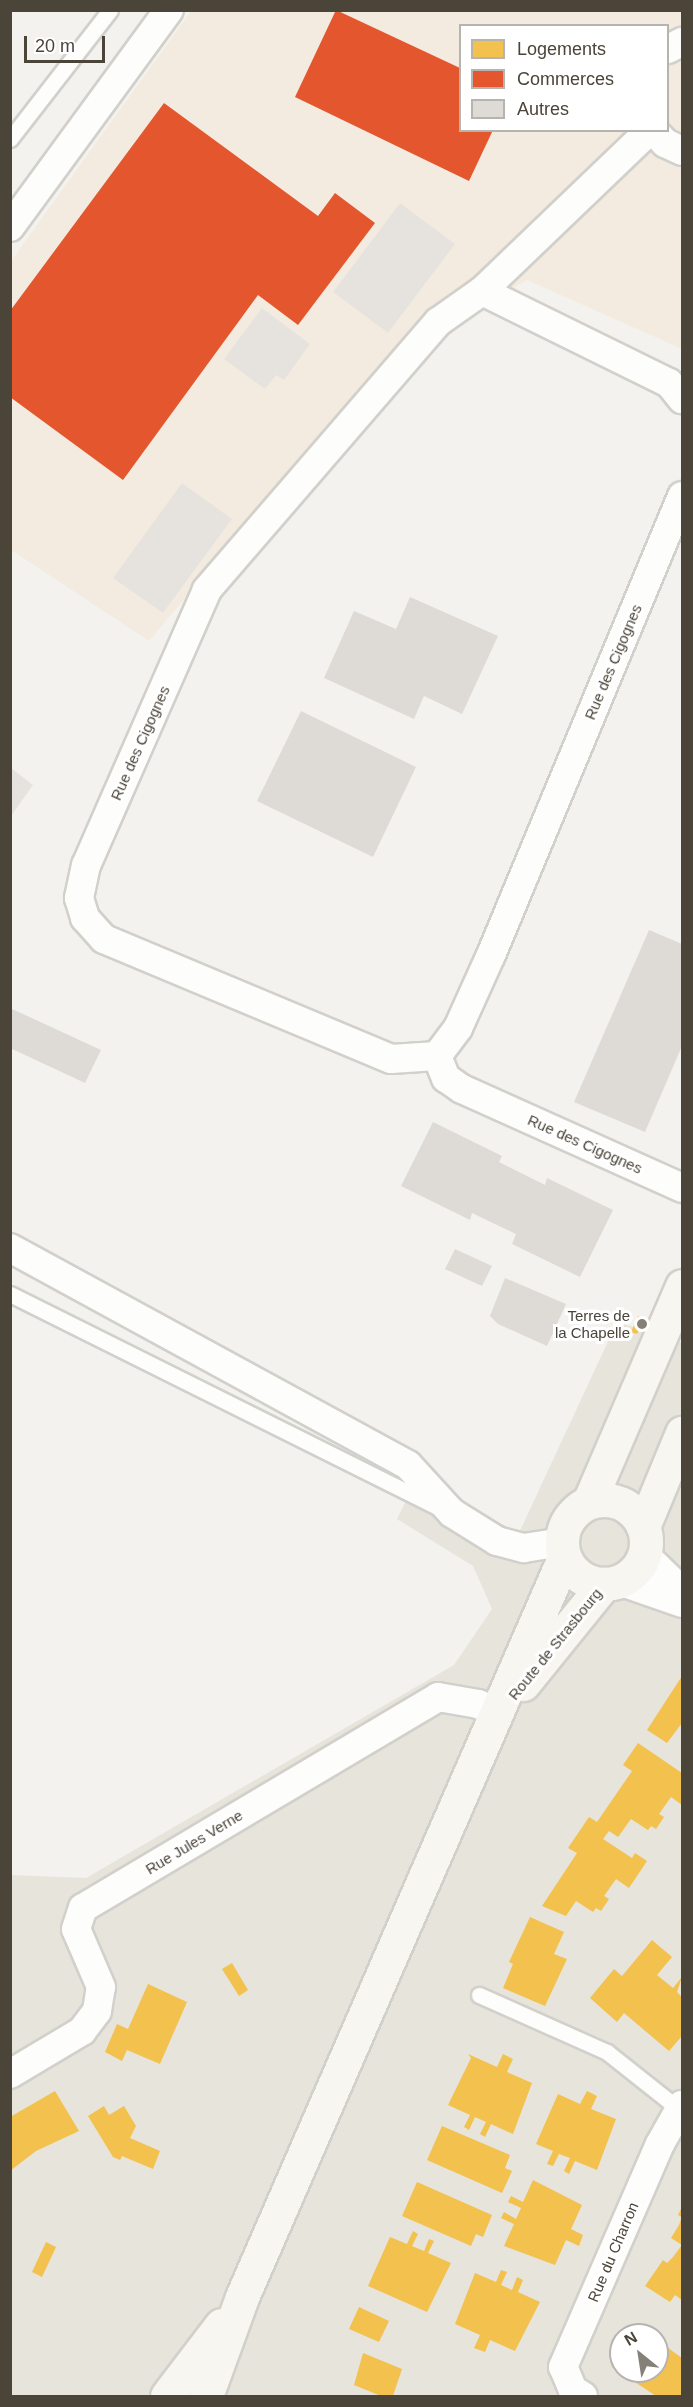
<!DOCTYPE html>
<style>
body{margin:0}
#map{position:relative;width:693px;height:2407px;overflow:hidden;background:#f4f2ee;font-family:Helvetica,sans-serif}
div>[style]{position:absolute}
.residential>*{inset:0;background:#e7e4dc}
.commercial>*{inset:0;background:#f3ebdf}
.parking>*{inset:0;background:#e6e3df}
.homes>*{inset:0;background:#f2c14e}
.shops>*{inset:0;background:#e4572e}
.building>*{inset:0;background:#dedbd6}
.roads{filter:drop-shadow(2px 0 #d2d0cb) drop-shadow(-2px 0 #d2d0cb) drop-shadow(0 2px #d2d0cb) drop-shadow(0 -2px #d2d0cb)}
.lane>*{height:15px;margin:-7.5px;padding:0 7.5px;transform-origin:7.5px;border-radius:7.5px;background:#fdfdfc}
.street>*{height:28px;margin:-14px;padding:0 14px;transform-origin:14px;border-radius:14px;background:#fdfdfc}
.secondary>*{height:33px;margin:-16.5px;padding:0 16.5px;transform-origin:16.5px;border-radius:16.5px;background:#f7f6f1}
.secondary>.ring{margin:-16.5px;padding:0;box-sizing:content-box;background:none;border:33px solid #f7f6f1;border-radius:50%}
.dots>*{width:16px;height:16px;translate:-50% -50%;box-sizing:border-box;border:3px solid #fff;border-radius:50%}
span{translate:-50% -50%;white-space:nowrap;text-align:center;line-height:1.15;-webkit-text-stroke:6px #fff;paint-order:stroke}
.street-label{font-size:15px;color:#4b4439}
.poi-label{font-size:15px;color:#4b4439}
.right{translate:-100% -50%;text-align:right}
.frame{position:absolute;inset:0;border:12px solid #4b4439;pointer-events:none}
.legend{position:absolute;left:459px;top:24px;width:210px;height:108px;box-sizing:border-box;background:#fff;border:2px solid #b7b4b0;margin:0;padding:8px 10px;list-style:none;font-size:18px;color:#4b4439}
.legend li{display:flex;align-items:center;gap:12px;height:30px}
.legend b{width:30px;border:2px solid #b7b4b0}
.north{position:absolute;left:609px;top:2323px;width:60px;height:60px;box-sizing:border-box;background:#fff;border:2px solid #b7b4b0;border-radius:50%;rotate:330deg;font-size:16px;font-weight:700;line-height:24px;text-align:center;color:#4b4439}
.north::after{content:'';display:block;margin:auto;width:21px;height:27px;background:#868178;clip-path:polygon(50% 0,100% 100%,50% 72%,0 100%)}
.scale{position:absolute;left:24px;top:36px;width:81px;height:27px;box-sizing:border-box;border:3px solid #4b4439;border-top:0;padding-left:8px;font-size:18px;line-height:21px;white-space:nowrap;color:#4b4439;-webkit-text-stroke:4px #fff;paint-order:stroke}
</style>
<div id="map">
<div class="residential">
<div style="clip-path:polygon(evenodd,617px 1322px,682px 1343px,682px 2396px,11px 2396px,11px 1875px,86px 1878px,454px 1665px,492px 1609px,473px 1566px,397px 1519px,416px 1480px,519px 1533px,617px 1322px,621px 2335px,657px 2335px,657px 2371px,621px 2371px,621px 2335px)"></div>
</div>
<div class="commercial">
<div style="clip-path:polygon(evenodd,191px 11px,682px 11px,682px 349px,527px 280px,445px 329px,285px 479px,149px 641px,11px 550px,11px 261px,191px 11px,460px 26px,668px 26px,668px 130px,460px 130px,460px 26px)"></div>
</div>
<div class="parking">
<div style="clip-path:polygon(400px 203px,455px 244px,388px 333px,333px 292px)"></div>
<div style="clip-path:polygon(262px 308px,310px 344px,284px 380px,276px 375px,265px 389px,224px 359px)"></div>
<div style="clip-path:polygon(182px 483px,232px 519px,163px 613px,113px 578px)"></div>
<div style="clip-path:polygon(11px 768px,33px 785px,11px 816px)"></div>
</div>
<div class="homes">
<div style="clip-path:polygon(638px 1316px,644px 1319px,637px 1334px,631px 1332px)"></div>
<div style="clip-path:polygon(682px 1676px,682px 1723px,667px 1743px,647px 1730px)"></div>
<div style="clip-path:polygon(638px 1743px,682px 1773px,682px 1805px,671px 1797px,659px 1814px,664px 1817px,656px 1829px,651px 1826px,648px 1830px,631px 1819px,618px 1837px,609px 1831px,603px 1839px,632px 1858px,635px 1853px,647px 1861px,629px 1888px,616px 1879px,604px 1896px,609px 1899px,601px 1911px,596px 1908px,593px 1912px,576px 1901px,566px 1916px,542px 1906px,577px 1853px,568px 1848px,589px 1817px,597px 1822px,632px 1771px,623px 1765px)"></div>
<div style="clip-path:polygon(530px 1917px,564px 1932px,554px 1954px,567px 1959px,545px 2006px,503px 1988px,513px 1964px,509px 1962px)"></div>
<div style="clip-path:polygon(652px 1940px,672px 1957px,657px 1975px,673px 1988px,682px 1977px,677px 1992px,682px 1997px,682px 2036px,669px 2051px,624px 2013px,617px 2022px,590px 1998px,614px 1969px,622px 1976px)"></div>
<div style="clip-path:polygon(232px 1963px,248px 1990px,239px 1996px,222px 1969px)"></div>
<div style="clip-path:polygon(148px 1984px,187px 2002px,160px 2064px,127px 2050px,122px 2061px,105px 2052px,117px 2024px,128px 2029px)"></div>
<div style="clip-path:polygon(468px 2054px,497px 2067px,503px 2054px,513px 2059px,507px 2072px,532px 2083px,513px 2134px,491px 2124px,485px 2137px,480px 2134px,486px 2122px,475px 2117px,469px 2130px,464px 2127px,470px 2115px,448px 2105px,471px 2058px)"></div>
<div style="clip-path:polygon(55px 2091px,79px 2131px,36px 2151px,10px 2171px,10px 2117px)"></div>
<div style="clip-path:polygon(587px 2091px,597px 2096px,591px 2109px,616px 2119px,597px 2170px,575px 2161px,569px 2174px,564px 2171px,570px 2158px,559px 2154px,553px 2166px,547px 2164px,553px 2151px,536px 2144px,558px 2094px,580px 2104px)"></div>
<div style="clip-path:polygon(104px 2106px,109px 2115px,124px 2106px,136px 2126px,130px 2138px,160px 2151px,153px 2169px,122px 2156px,120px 2160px,113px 2157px,88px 2116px)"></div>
<div style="clip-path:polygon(442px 2126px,510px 2155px,505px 2168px,512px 2171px,502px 2193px,427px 2160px)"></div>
<div style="clip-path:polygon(533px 2180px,582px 2205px,571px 2229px,583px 2235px,579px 2246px,566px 2240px,555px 2265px,504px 2246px,514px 2224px,501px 2218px,504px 2212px,516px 2219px,521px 2208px,508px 2202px,511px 2196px,523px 2202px)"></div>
<div style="clip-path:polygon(417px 2182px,492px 2215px,483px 2237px,476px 2234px,471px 2246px,402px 2216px)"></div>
<div style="clip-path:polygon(682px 2207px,682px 2300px,675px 2295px,670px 2302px,645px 2286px,663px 2260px,667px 2263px,673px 2257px,682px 2245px,671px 2238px,679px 2225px,682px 2217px,678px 2215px)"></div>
<div style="clip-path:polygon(413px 2231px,418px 2234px,412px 2246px,424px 2251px,429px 2239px,434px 2241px,428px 2253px,451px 2263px,427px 2312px,368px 2286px,390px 2237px,407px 2244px)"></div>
<div style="clip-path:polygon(46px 2242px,56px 2247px,42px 2277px,32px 2272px)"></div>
<div style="clip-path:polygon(501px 2270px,507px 2272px,501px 2285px,512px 2290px,517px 2277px,523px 2280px,518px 2292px,540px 2302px,515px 2351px,490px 2340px,485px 2352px,474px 2348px,480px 2335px,455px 2324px,475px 2273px,496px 2282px)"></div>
<div style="clip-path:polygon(359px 2307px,389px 2321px,379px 2342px,349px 2329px)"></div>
<div style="clip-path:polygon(633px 2324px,649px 2335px,626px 2335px)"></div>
<div style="clip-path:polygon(657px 2340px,682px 2358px,682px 2396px,656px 2396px,612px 2367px,610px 2358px,621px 2342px,621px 2371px,657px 2371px)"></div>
<div style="clip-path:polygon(363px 2353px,402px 2369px,393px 2396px,381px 2396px,354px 2385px)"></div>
</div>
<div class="shops">
<div style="clip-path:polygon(336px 10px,460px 68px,460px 130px,493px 130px,469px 181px,295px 97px)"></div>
<div style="clip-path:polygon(164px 103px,318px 216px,335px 193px,375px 223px,298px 325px,258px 295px,123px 480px,10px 397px,10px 311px)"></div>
</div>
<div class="building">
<div style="clip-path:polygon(410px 597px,498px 636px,462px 714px,424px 696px,414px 719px,324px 678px,354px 611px,396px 629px)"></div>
<div style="clip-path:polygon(301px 711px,416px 767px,373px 857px,257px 801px)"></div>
<div style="clip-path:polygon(649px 930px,682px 944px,682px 1046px,645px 1132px,574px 1102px)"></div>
<div style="clip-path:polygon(10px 1008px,101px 1050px,85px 1083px,10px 1048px)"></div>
<div style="clip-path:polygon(433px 1122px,502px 1156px,499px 1162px,545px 1185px,547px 1178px,613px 1210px,580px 1277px,512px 1244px,516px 1234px,472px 1213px,470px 1220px,401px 1186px)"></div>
<div style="clip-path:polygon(455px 1249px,492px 1266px,482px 1286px,445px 1269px)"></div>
<div style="clip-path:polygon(505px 1278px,566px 1304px,547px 1346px,498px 1324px,490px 1316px)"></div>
</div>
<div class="roads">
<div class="lane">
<div style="left:10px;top:139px;width:163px;rotate:-52.2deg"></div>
<div style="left:10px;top:1294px;width:476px;rotate:26.5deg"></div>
<div style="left:479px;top:1995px;width:140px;rotate:24deg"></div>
<div style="left:607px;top:2052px;width:92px;rotate:38.4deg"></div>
</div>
<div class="street">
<div style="left:668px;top:49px;width:16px;rotate:-27deg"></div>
<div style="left:650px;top:130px;width:233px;rotate:136.2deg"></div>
<div style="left:482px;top:291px;width:54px;rotate:144.8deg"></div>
<div style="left:438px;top:322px;width:354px;rotate:130.8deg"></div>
<div style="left:207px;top:590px;width:300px;rotate:113.7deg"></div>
<div style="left:86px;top:865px;width:34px;rotate:102deg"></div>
<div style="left:79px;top:898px;width:21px;rotate:73deg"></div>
<div style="left:85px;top:918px;width:28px;rotate:48deg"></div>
<div style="left:104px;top:939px;width:311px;rotate:22.7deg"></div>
<div style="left:391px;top:1059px;width:46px;rotate:-3.7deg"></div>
<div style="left:437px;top:1056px;width:35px;rotate:-53deg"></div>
<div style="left:458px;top:1028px;width:80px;rotate:-65.7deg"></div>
<div style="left:491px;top:955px;width:497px;rotate:-67.4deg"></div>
<div style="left:653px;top:130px;width:18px;rotate:47deg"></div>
<div style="left:665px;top:143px;width:19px;rotate:25deg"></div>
<div style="left:10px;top:227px;width:269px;rotate:-53.8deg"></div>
<div style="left:482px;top:291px;width:208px;rotate:26.2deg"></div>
<div style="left:669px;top:383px;width:21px;rotate:51deg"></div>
<div style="left:437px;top:1056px;width:24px;rotate:68deg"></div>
<div style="left:446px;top:1078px;width:19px;rotate:35deg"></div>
<div style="left:462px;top:1089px;width:241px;rotate:24.2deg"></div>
<div style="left:10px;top:1248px;width:453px;rotate:28.6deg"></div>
<div style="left:408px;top:1465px;width:65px;rotate:47.5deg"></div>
<div style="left:452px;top:1513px;width:53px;rotate:31.9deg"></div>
<div style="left:497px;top:1541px;width:28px;rotate:15deg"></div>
<div style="left:524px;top:1548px;width:37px;rotate:-9deg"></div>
<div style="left:644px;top:1554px;width:53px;rotate:44.2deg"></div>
<div style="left:619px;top:1581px;width:67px;rotate:19.2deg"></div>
<div style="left:10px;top:2074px;width:84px;rotate:-30.8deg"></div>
<div style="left:82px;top:2031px;width:25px;rotate:-53deg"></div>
<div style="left:97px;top:2011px;width:24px;rotate:-81deg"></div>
<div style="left:101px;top:1987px;width:63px;rotate:-113.3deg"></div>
<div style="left:76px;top:1929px;width:22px;rotate:-72deg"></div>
<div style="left:83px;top:1908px;width:413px;rotate:-30.7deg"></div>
<div style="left:438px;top:1697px;width:41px;rotate:9.9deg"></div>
<div style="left:478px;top:1704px;width:23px;rotate:23deg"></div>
<div style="left:583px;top:2396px;width:12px;rotate:-149deg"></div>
<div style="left:573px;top:2390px;width:25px;rotate:-113deg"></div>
<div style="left:563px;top:2367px;width:243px;rotate:-66.5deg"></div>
<div style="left:660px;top:2144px;width:45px;rotate:-60.6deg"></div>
</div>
<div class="secondary">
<div class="ring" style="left:562px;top:1500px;width:51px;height:51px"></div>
<div style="left:589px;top:1502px;width:235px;rotate:-66.7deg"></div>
<div style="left:643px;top:1527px;width:102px;rotate:-67.5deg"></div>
<div style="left:523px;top:1684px;width:129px;rotate:-51deg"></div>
<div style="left:167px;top:2396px;width:89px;rotate:-52.7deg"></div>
<div style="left:206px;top:2396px;width:105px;rotate:-70deg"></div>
<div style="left:242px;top:2297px;width:806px;rotate:-66.46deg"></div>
</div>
</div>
<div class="dots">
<div style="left:642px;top:1324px;background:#868178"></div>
</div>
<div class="street-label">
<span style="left:613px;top:662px;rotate:-67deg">Rue des Cigognes</span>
<span style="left:140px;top:743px;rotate:-66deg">Rue des Cigognes</span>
<span style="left:585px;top:1144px;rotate:24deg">Rue des Cigognes</span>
<span style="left:555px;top:1644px;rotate:-51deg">Route de Strasbourg</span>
<span style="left:194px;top:1842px;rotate:-31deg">Rue Jules Verne</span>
<span style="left:613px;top:2252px;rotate:-67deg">Rue du Charron</span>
</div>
<div class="poi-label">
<span class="right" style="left:630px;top:1324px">Terres de<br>la Chapelle</span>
</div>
<div class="frame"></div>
<ul class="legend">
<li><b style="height:16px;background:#f2c14e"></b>Logements</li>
<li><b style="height:16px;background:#e4572e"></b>Commerces</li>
<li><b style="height:16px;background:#dedbd6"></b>Autres</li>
</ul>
<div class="north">N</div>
<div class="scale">20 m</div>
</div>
